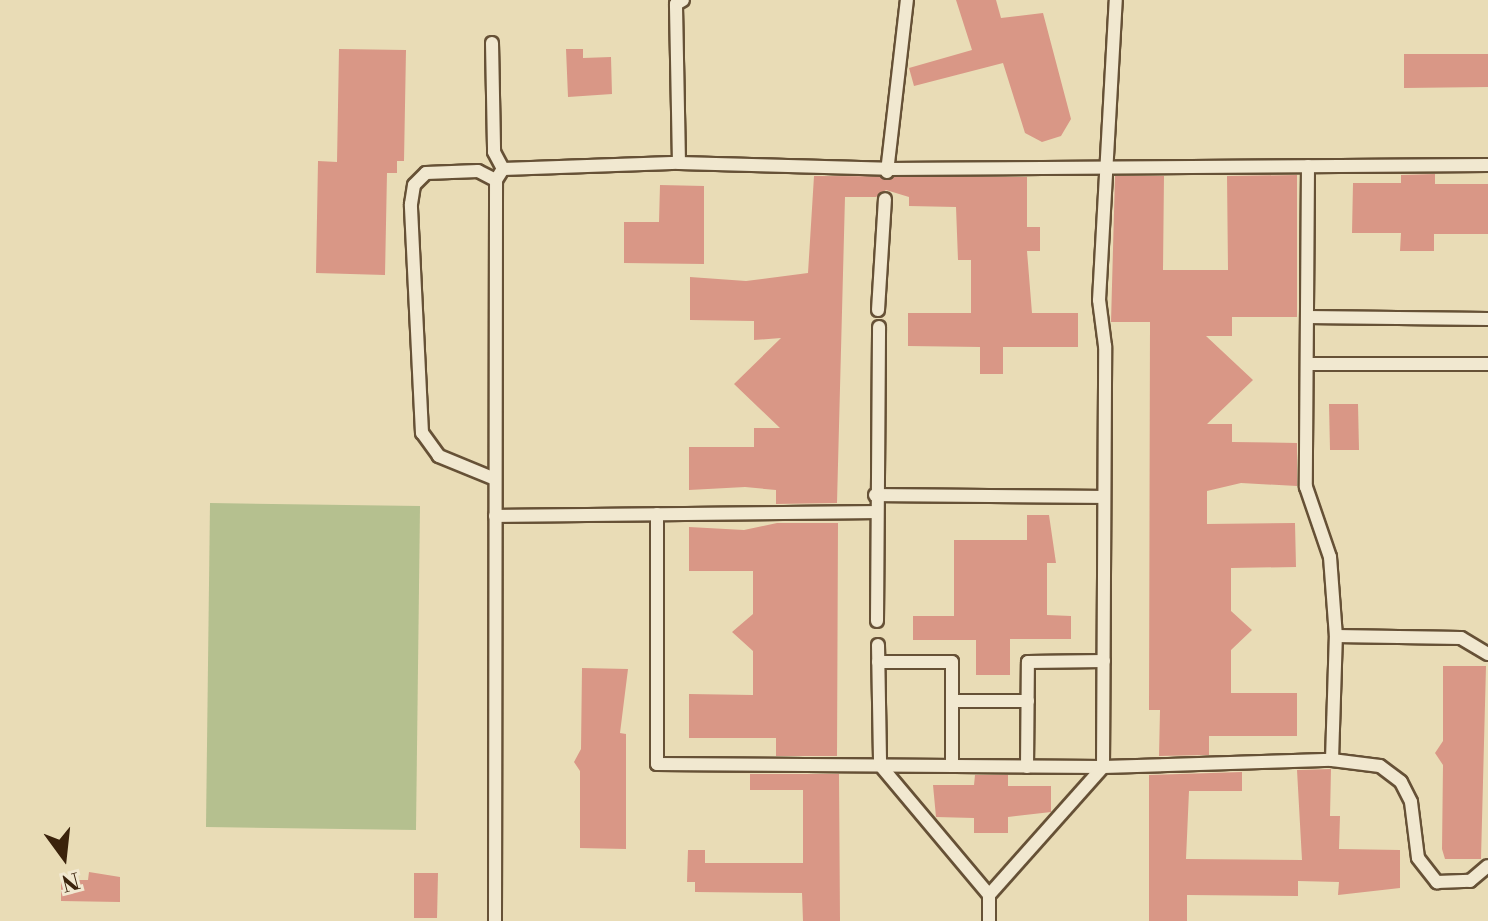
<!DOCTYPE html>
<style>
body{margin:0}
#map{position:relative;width:1488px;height:921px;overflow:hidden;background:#e9dcb6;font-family:"Libre Bodoni",serif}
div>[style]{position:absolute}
.green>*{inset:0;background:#b5c08f}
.building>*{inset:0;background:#d99786}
.roads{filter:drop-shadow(2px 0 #665136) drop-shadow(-2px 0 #665136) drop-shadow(0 2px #665136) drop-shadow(0 -2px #665136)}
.lane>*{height:12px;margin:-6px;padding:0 6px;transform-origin:6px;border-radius:6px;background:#f1e8d0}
span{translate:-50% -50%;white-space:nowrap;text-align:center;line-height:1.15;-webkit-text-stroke:8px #f1e8d0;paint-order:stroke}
.north{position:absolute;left:24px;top:817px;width:80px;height:80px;-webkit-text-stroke:6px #f1e8d0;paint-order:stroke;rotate:165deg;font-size:22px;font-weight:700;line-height:32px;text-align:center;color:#3b230c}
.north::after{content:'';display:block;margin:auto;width:28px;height:36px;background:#3b230c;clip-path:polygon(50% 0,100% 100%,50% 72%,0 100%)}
</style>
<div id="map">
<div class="green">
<div style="clip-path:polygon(210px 503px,420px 506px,416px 830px,206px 827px)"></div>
</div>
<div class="building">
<div style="clip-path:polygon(956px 0,996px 0,1001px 18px,1043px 13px,1071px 119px,1061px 136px,1042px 142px,1025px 133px,1003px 63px,914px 86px,909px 68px,972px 50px)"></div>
<div style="clip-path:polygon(339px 49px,406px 50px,404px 161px,397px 161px,397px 173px,387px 173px,385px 275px,316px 273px,318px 161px,337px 162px)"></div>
<div style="clip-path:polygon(566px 49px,583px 49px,583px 58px,611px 57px,612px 94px,568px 97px)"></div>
<div style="clip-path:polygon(1404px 54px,1488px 54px,1488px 87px,1404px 88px)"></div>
<div style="clip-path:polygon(1435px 174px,1435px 184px,1488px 184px,1488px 234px,1434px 234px,1434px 251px,1400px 251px,1401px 233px,1352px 233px,1353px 183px,1401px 183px,1401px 175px)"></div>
<div style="clip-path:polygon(1297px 175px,1297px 317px,1232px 317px,1232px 336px,1206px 336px,1253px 380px,1207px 424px,1232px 424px,1232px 442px,1297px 443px,1297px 486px,1241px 483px,1207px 491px,1207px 524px,1295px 523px,1296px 567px,1231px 568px,1231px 611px,1252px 630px,1231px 650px,1231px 693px,1297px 693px,1297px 736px,1209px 736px,1209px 755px,1159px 756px,1160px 710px,1149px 710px,1150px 322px,1111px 322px,1115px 176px,1164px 176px,1163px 270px,1228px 270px,1227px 176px)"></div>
<div style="clip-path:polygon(814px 176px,1027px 177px,1027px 227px,1040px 227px,1040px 251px,1027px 251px,1032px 313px,1078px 313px,1078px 347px,1003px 347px,1003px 374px,980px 374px,980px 347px,908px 346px,908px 313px,971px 313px,971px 260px,958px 260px,956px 207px,909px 206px,909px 197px,886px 190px,876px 197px,845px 197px,837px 503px,776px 504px,776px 490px,745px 487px,689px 490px,689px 447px,754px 447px,754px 428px,780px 428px,734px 384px,781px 338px,754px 340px,754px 321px,690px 320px,690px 277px,746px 281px,808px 273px)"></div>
<div style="clip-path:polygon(660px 185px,704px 186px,704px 264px,624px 263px,624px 222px,659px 222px)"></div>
<div style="clip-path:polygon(1329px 404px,1358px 404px,1359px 450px,1330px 450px)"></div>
<div style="clip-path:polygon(1027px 515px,1049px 515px,1056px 563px,1047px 563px,1047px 615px,1071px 616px,1071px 639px,1010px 639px,1010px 675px,976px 675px,976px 640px,913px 640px,913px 616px,954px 616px,954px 540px,1027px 540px)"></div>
<div style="clip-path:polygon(777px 523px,838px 523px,837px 756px,776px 756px,776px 738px,689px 738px,689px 694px,753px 695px,753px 651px,732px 632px,753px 614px,753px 571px,689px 571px,689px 527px,744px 530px)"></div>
<div style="clip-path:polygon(1443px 666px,1486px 666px,1481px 859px,1445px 859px,1442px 849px,1443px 765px,1435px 753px,1443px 741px)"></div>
<div style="clip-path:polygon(582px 668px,628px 669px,620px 733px,626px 734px,626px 849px,580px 848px,580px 771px,574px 762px,581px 749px)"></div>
<div style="clip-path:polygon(1331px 769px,1330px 816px,1340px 816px,1339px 849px,1400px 850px,1400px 888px,1338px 895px,1339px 882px,1298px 881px,1298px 896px,1187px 895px,1187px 921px,1149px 921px,1149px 775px,1242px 772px,1242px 791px,1189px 791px,1186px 859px,1302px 860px,1297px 770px)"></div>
<div style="clip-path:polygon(750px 774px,839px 774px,840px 921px,803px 921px,802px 893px,695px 892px,695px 882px,687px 882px,688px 850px,705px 850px,705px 863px,803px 863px,803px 790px,750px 790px)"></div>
<div style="clip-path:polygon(975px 775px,1008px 775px,1008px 786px,1051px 786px,1051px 812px,1008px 817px,1008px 833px,974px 833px,974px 818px,936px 817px,933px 785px,974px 785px)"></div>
<div style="clip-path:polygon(89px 872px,120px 877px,120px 902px,61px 901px,61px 880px,88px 880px)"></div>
<div style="clip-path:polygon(414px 873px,438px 873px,437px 918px,414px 918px)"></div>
</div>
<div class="roads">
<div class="lane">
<div style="left:492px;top:43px;width:109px;rotate:88.9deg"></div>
<div style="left:494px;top:152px;width:19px;rotate:62deg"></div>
<div style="left:679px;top:163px;width:159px;rotate:-91.1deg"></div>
<div style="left:676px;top:4px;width:8px;rotate:-30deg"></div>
<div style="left:1308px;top:166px;width:321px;rotate:90.4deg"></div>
<div style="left:1306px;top:487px;width:74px;rotate:71.1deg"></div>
<div style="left:1330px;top:557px;width:79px;rotate:85.7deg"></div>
<div style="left:887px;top:172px;width:173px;rotate:-83.4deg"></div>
<div style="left:878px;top:310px;width:111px;rotate:-86.4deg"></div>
<div style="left:1307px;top:317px;width:181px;rotate:0.6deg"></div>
<div style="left:1307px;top:364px;width:181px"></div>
<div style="left:495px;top:479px;width:61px;rotate:-157.7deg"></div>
<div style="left:439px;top:456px;width:29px;rotate:-126deg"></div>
<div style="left:422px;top:433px;width:229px;rotate:-92.8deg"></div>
<div style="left:411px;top:204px;width:19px;rotate:-81deg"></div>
<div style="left:414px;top:185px;width:17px;rotate:-45deg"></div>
<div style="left:426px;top:173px;width:52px;rotate:-2.2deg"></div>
<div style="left:478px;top:171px;width:20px;rotate:27deg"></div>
<div style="left:875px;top:495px;width:229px;rotate:0.5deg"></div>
<div style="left:657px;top:514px;width:250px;rotate:90deg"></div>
<div style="left:657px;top:764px;width:446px;rotate:0.4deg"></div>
<div style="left:1103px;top:767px;width:229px;rotate:-1.8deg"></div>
<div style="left:1332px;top:760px;width:48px;rotate:7.1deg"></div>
<div style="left:1380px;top:766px;width:26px;rotate:37deg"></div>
<div style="left:1401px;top:782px;width:22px;rotate:63deg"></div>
<div style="left:1411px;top:802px;width:56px;rotate:82.9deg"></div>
<div style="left:1418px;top:858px;width:31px;rotate:52deg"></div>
<div style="left:1437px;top:882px;width:33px;rotate:-2deg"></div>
<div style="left:1470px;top:881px;width:23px;rotate:-40deg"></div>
<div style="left:495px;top:516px;width:380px;rotate:-0.6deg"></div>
<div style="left:877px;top:621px;width:294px;rotate:-89.6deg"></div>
<div style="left:878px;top:645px;width:120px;rotate:89deg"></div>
<div style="left:880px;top:765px;width:170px;rotate:50deg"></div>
<div style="left:989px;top:895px;width:26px;rotate:90deg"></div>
<div style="left:878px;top:662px;width:74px"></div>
<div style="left:952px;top:662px;width:104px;rotate:90deg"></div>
<div style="left:952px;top:701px;width:76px"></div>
<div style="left:1332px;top:760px;width:124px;rotate:-88.2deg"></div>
<div style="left:1336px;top:636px;width:125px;rotate:0.9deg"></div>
<div style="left:1461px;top:638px;width:31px;rotate:31deg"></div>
<div style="left:1027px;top:767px;width:105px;rotate:-89.5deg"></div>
<div style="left:1028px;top:662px;width:76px;rotate:-0.8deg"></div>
<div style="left:989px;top:895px;width:171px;rotate:-48.3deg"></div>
<div style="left:1103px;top:767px;width:421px;rotate:-89.7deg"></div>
<div style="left:1105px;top:346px;width:46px;rotate:-97.4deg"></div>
<div style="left:1099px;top:300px;width:300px;rotate:-86.8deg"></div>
<div style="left:495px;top:921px;width:741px;rotate:-89.92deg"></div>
<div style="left:496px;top:180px;width:13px;rotate:-58deg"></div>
<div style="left:503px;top:169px;width:176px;rotate:-2deg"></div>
<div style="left:679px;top:163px;width:209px;rotate:1.6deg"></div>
<div style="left:888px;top:169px;width:600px;rotate:-0.38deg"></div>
</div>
</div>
<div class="north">N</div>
</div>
